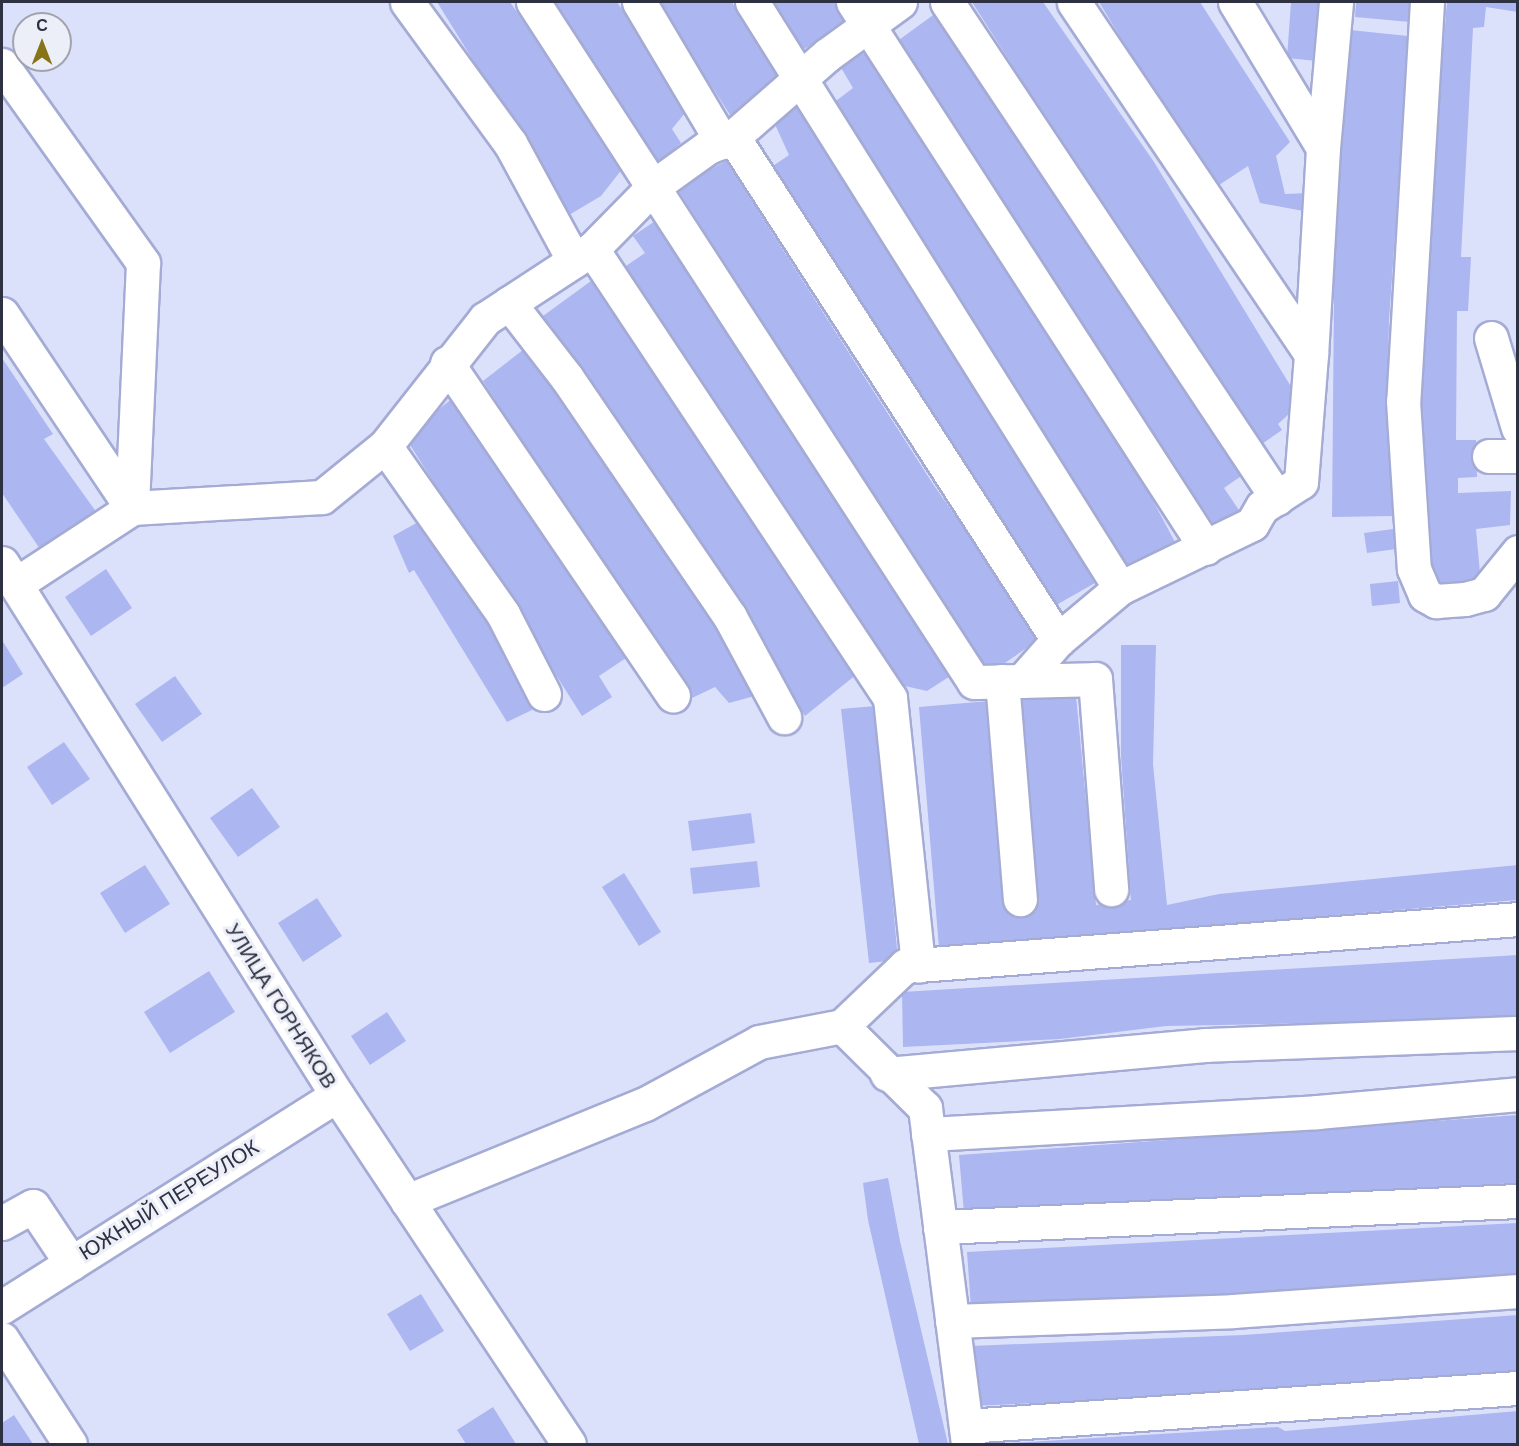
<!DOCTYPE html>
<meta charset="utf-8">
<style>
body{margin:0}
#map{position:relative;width:1519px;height:1446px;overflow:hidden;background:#dce1fb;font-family:Arial,sans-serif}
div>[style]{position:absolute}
.building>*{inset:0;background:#acb6f0}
.roads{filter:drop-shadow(2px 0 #a4abd4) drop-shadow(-2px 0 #a4abd4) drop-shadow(0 2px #a4abd4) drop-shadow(0 -2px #a4abd4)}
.minor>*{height:33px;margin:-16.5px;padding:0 16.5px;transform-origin:16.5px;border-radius:16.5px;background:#fff}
span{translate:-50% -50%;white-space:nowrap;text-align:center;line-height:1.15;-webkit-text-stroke:6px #edeff8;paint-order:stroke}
.street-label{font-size:21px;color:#2e3142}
.frame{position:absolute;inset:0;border:3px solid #2e3142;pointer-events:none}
.north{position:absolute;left:12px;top:12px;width:60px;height:60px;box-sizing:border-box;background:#edeff8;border:2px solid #a1a3af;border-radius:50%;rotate:0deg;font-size:16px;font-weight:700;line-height:24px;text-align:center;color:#2e3142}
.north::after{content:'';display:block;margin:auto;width:21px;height:27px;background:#877417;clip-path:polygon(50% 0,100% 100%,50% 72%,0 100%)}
</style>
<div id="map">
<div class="building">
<div style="clip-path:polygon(437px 2px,510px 2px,623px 168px,601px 196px,569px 215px)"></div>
<div style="clip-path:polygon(547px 2px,617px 2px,689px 108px,672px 129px,681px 143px,657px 163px)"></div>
<div style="clip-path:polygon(657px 2px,732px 2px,780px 77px,734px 121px)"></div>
<div style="clip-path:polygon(766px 2px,834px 2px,847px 24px,797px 53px)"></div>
<div style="clip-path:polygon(972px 2px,1043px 2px,1154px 162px,1301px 403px,1278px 424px,1282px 430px,1256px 448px)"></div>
<div style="clip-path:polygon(1099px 2px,1200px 2px,1290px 142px,1276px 156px,1285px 194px,1310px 193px,1314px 213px,1260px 203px,1248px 166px,1213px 189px)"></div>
<div style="clip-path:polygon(1291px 2px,1322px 2px,1317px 61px,1287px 58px)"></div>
<div style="clip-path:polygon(1356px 2px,1413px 2px,1410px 22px,1355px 17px)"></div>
<div style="clip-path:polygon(1447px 2px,1518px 2px,1518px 12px,1486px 7px,1484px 27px,1473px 28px,1461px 257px,1471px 257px,1468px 311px,1457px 311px,1456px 440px,1476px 440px,1477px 477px,1458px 478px,1458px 493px,1511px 491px,1510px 525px,1476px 529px,1481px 584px,1432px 587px,1425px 476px,1417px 474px,1421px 310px)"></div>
<div style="clip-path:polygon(940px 10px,1247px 472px,1224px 488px,1241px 513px,1216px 528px,892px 45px)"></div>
<div style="clip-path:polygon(1350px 30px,1408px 36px,1410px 104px,1402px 137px,1389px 320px,1387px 407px,1395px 516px,1332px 517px,1334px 298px,1325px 295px)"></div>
<div style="clip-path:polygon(868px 51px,1136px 469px,1175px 542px,1151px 566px,1125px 577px,832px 104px,853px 88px,840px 66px)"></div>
<div style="clip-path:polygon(800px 105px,1102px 579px,1051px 608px,767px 170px,789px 155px,773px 120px)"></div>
<div style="clip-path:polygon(726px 161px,933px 484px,1041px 638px,989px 674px,676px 187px)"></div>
<div style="clip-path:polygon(658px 219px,955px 673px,927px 691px,896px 684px,623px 268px,645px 253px,633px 236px)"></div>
<div style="clip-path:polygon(591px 281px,857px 674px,805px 716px,543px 316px)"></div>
<div style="clip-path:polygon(528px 346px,720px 624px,758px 695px,729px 703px,715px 687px,692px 698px,571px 516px,483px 381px)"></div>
<div style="clip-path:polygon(2px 358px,53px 434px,44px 439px,97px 513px,42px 552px,2px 493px)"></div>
<div style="clip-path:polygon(454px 397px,629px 656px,599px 676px,612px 697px,582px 716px,405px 437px)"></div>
<div style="clip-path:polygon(420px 521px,482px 608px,532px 710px,507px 722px,414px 570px,409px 573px,393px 536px)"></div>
<div style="clip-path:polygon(1393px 529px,1396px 549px,1367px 553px,1364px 533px)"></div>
<div style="clip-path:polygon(106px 569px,132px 608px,91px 636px,65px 597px)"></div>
<div style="clip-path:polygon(1398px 581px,1400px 603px,1372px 606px,1370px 584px)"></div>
<div style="clip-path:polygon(2px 640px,23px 674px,2px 688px)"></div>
<div style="clip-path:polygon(1121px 645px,1156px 645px,1153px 764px,1167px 905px,1219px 894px,1518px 865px,1518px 900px,939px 948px,919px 707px,989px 701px,1010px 913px,1036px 912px,1020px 700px,1076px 696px,1096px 905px,1131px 900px,1121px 756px)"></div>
<div style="clip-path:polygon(175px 676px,202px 714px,162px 742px,135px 704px)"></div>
<div style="clip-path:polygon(875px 706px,898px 960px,869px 963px,841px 709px)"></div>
<div style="clip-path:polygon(64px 742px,90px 779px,52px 805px,27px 767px)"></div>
<div style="clip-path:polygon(252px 788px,280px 827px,238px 857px,210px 818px)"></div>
<div style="clip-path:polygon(751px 813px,755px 843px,692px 851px,688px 821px)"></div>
<div style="clip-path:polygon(757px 861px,760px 887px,693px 894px,690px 868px)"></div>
<div style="clip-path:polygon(145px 865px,170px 904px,125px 933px,100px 893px)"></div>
<div style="clip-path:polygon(624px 873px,661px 932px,639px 946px,602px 887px)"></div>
<div style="clip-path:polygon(317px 898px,342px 936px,303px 962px,278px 923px)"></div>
<div style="clip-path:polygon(1518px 955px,1518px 1019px,1166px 1026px,1060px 1039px,903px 1047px,902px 992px)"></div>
<div style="clip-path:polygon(209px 971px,235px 1012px,170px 1053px,144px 1012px)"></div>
<div style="clip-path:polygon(387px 1012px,406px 1041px,370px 1065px,351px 1036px)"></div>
<div style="clip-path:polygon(1518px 1115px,1518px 1183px,964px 1213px,959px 1155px)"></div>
<div style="clip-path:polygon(888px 1178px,900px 1241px,948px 1444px,919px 1444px,868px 1220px,863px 1183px)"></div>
<div style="clip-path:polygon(1518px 1223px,1518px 1278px,971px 1308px,967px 1252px)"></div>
<div style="clip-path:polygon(421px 1294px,444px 1331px,410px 1351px,387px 1314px)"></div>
<div style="clip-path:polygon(1518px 1315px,1518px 1370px,1258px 1393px,972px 1406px,971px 1346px,1243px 1335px)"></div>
<div style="clip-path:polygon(493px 1407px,516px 1444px,466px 1444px,457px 1430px)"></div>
<div style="clip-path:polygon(1518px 1411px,1518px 1444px,994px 1444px,1278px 1427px,1285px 1431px)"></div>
<div style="clip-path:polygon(14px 1415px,33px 1444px,2px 1444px,2px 1423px)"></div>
</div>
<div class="roads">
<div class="minor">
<div style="left:407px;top:2px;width:175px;rotate:53.9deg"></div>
<div style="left:510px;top:143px;width:134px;rotate:61.5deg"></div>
<div style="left:533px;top:2px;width:810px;rotate:57.04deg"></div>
<div style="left:974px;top:682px;width:121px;rotate:-1.4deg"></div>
<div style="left:1095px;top:679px;width:211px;rotate:85.6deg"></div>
<div style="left:639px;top:2px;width:163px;rotate:59.3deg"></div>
<div style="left:752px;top:2px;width:692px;rotate:57.87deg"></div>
<div style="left:853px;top:2px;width:650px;rotate:57.12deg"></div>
<div style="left:900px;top:2px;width:90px;rotate:144deg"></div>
<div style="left:827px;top:55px;width:125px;rotate:138.9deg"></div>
<div style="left:733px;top:137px;width:27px;rotate:158deg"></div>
<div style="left:708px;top:147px;width:67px;rotate:144.2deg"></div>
<div style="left:654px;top:186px;width:88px;rotate:134.5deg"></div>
<div style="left:592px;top:249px;width:539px;rotate:56.43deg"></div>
<div style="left:890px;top:698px;width:269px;rotate:84deg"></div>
<div style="left:947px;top:2px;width:596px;rotate:56.36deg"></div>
<div style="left:1235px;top:2px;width:170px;rotate:58.9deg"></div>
<div style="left:1323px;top:148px;width:206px;rotate:93.3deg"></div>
<div style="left:1427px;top:2px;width:400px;rotate:93.4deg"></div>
<div style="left:1403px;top:401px;width:168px;rotate:86.3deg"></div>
<div style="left:1414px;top:569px;width:28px;rotate:67deg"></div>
<div style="left:1425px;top:595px;width:13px;rotate:29deg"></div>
<div style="left:1436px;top:601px;width:29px;rotate:-4deg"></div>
<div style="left:1465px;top:599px;width:20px;rotate:-15deg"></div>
<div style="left:1484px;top:594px;width:54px;rotate:-51deg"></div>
<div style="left:2px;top:65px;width:243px;rotate:54.5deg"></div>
<div style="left:143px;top:263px;width:245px;rotate:92.6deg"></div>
<div style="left:733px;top:137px;width:599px;rotate:57.13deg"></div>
<div style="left:1323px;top:148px;width:147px;rotate:-84.9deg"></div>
<div style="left:509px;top:303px;width:95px;rotate:52.3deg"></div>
<div style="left:567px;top:378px;width:289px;rotate:55.7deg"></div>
<div style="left:730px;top:617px;width:114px;rotate:61.6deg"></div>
<div style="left:2px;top:314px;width:234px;rotate:56.2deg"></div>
<div style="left:1491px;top:338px;width:94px;rotate:73.3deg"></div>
<div style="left:447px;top:363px;width:402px;rotate:55.8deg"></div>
<div style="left:385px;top:446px;width:205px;rotate:54.9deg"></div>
<div style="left:503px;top:614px;width:90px;rotate:62.9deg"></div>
<div style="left:1489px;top:456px;width:29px"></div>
<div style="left:2px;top:563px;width:629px;rotate:57.8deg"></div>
<div style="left:337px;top:1095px;width:419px;rotate:56.4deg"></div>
<div style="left:16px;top:584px;width:139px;rotate:-33.2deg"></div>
<div style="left:132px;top:508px;width:190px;rotate:-3.3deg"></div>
<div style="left:322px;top:497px;width:81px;rotate:-39deg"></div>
<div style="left:385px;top:446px;width:162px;rotate:-51.8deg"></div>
<div style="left:485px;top:319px;width:128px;rotate:-33.2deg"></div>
<div style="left:1002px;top:681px;width:219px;rotate:85.3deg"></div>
<div style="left:1022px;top:681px;width:55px;rotate:-48.7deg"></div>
<div style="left:1058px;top:640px;width:81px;rotate:-40deg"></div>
<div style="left:1120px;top:588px;width:147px;rotate:-25.9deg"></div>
<div style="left:1252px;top:524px;width:20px;rotate:-60deg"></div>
<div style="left:1262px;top:507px;width:46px;rotate:-32.7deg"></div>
<div style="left:1301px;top:482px;width:128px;rotate:-85.5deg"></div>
<div style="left:1311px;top:354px;width:424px;rotate:-124deg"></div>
<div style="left:842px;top:1026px;width:117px;rotate:44.7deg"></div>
<div style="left:925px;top:1108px;width:339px;rotate:82.7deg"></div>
<div style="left:887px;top:1074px;width:319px;rotate:-5.2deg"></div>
<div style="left:1205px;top:1045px;width:313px;rotate:-2.2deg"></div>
<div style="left:928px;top:1134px;width:390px;rotate:-3.2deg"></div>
<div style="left:1317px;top:1112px;width:202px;rotate:-5.1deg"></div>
<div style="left:407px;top:1201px;width:257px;rotate:-22.2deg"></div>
<div style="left:645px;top:1104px;width:130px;rotate:-28.5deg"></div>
<div style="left:759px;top:1042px;width:85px;rotate:-10.9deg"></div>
<div style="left:842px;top:1026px;width:87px;rotate:-43.6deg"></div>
<div style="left:905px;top:966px;width:615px;rotate:-4.38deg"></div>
<div style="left:2px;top:1223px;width:35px;rotate:-29deg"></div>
<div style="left:33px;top:1206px;width:69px;rotate:56.3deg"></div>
<div style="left:940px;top:1227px;width:579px;rotate:-2.58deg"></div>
<div style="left:2px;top:1307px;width:396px;rotate:-32.3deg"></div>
<div style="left:952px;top:1321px;width:281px;rotate:-2deg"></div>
<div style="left:1233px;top:1311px;width:286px;rotate:-4deg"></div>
<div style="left:2px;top:1339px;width:125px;rotate:57.1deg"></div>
<div style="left:966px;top:1426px;width:553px;rotate:-3.94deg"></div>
</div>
</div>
<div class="street-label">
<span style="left:281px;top:1006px;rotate:58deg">УЛИЦА ГОРНЯКОВ</span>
<span style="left:169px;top:1200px;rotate:-32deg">ЮЖНЫЙ ПЕРЕУЛОК</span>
</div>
<div class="frame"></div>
<div class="north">С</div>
</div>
